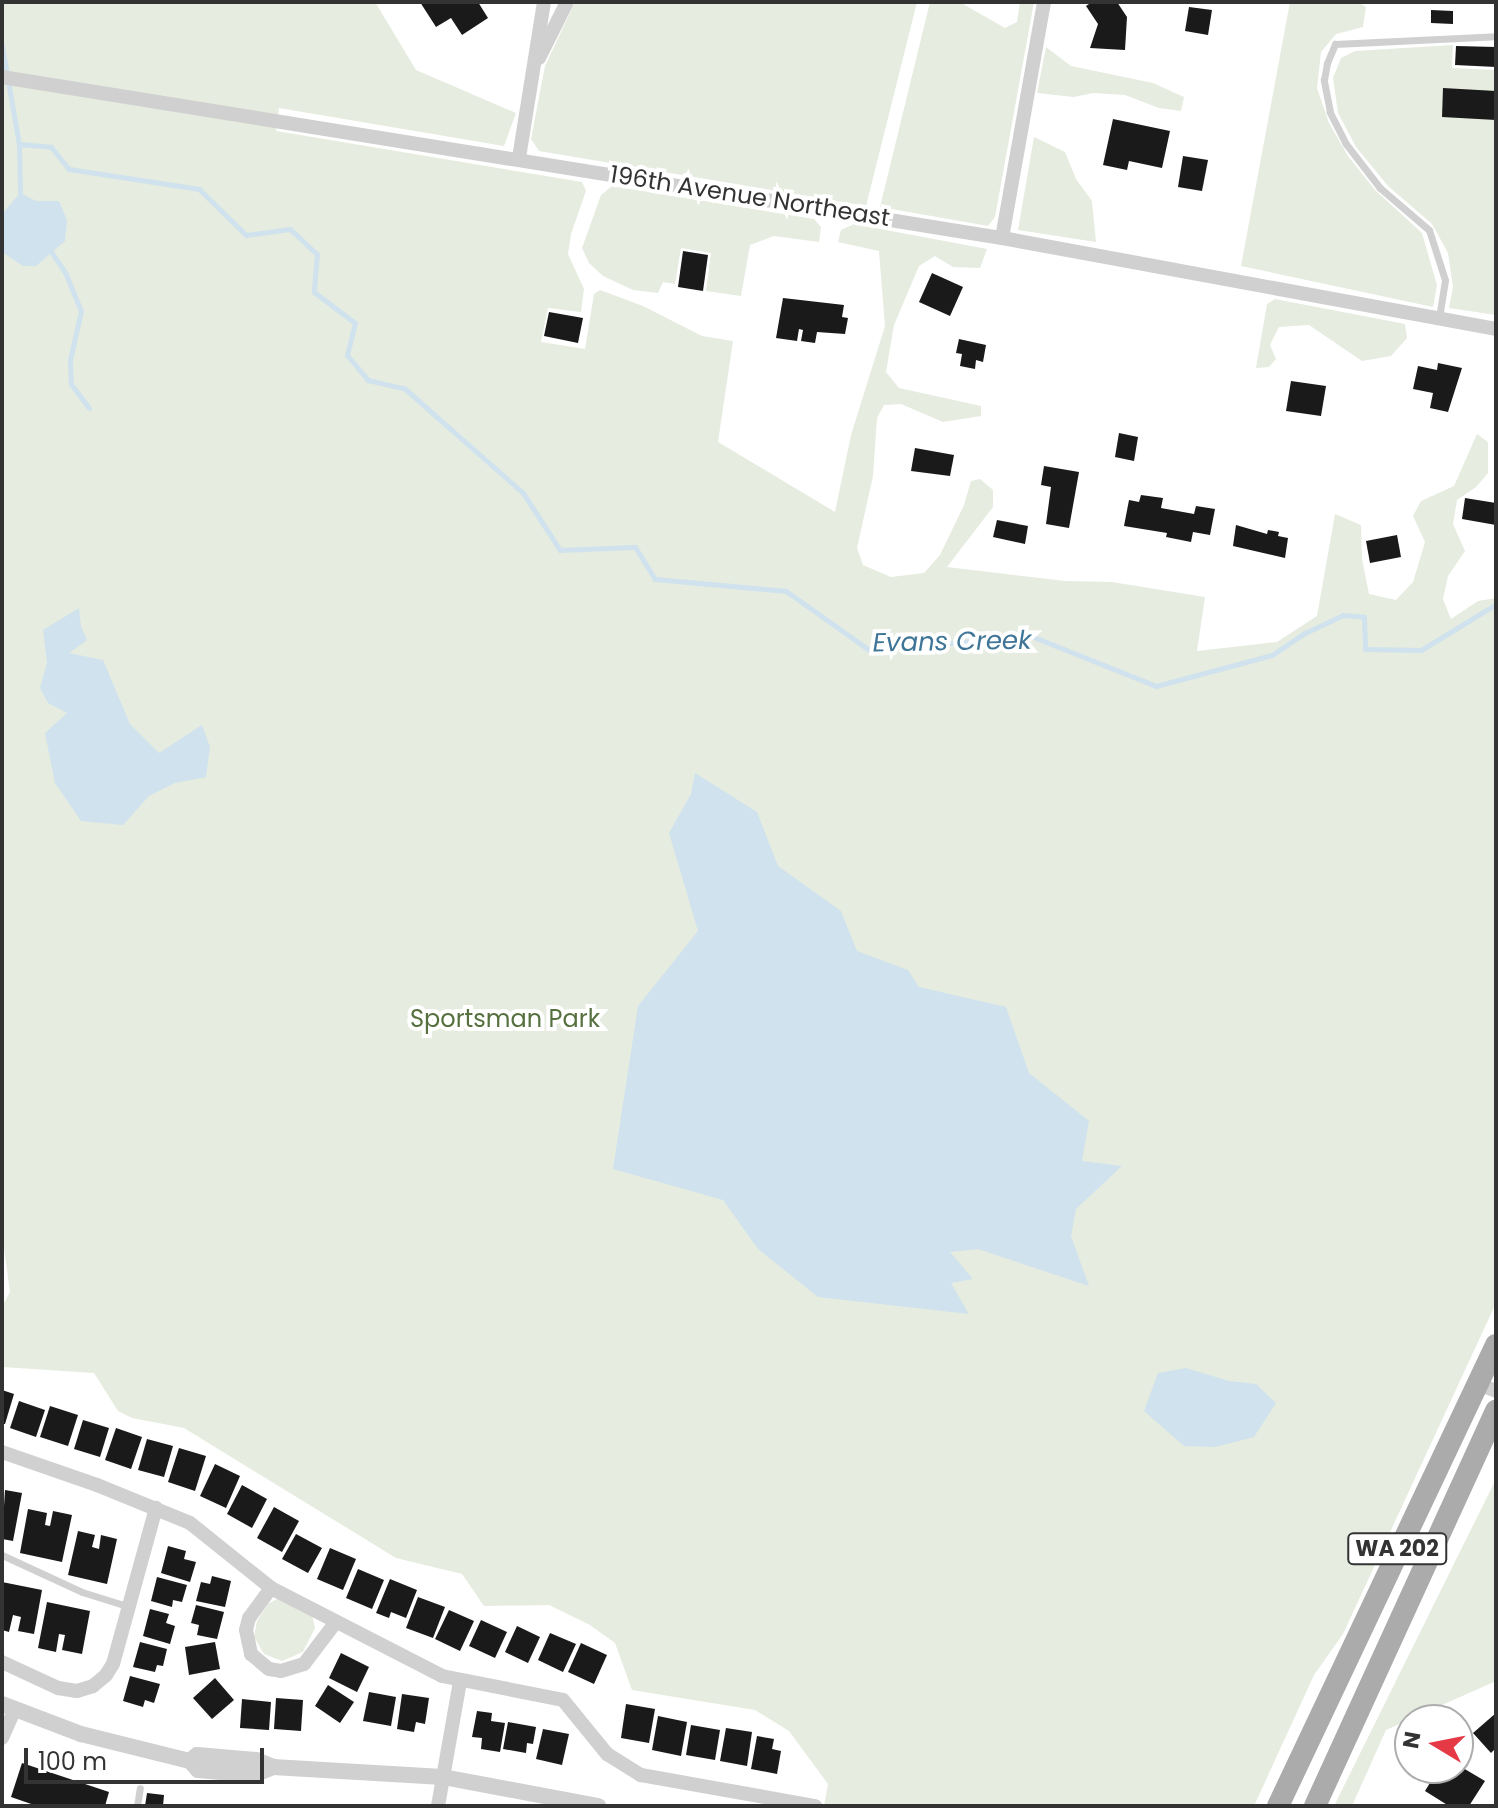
<!DOCTYPE html>
<style>
body{margin:0}
#map{position:relative;width:1498px;height:1808px;overflow:hidden;background:#fff;font-family:Poppins,sans-serif}
div>[style]{position:absolute}
.green>*{inset:0;background:#e6ecdf}
.water>*{inset:0;background:#cfe2ee}
.stream>*{height:5px;margin:-2.5px;padding:0 2.5px;transform-origin:2.5px;border-radius:2.5px;background:#cfe2ee}
.building>*{inset:0;background:#1a1a1a}
.service>*{height:7px;margin:-3.5px;padding:0 3.5px;transform-origin:3.5px;border-radius:3.5px;background:#d0d0d0}
.minor>*{height:14px;margin:-7px;padding:0 7px;transform-origin:7px;border-radius:7px;background:#d0d0d0}
.tertiary>*{height:16px;margin:-8px;padding:0 8px;transform-origin:8px;border-radius:8px;background:#d0d0d0}
.primary>*{height:22px;margin:-11px;padding:0 11px;transform-origin:11px;border-radius:11px;background:#ababab}
span{translate:-50% -50%;white-space:nowrap;text-align:center;line-height:1.15;-webkit-text-stroke:8px #fff;paint-order:stroke}
.shield-label span{padding:2px 6px;background:#fff;border:2px solid;border-radius:6px;-webkit-text-stroke-width:0}
.shield-label{font-size:22px;color:#333;font-weight:700}
.street-label{font-size:24px;color:#333}
.park-label{font-size:24px;color:#56703f}
.water-label{font-size:26px;color:#3f7597;font-style:italic}
.frame{position:absolute;inset:0;border:4px solid #333;pointer-events:none}
.north{position:absolute;left:1394px;top:1704px;width:80px;height:80px;box-sizing:border-box;background:#fff;border:2px solid #adadad;border-radius:50%;rotate:280deg;font-size:22px;font-weight:700;line-height:32px;text-align:center;color:#333}
.north::after{content:'';display:block;margin:auto;width:28px;height:36px;background:#e63946;clip-path:polygon(50% 0,100% 100%,50% 72%,0 100%)}
.scale{position:absolute;left:24px;top:1748px;width:240px;height:36px;box-sizing:border-box;border:4px solid #333;border-top:0;padding-left:10px;font-size:24px;line-height:28px;white-space:nowrap;color:#333;-webkit-text-stroke:6px #fff;paint-order:stroke}
</style>
<div id="map">
<div class="green">
<div style="clip-path:polygon(2px 2px,375px 2px,416px 70px,516px 113px,504px 146px,279px 108px,276px 131px,582px 182px,586px 191px,571px 234px,568px 254px,584px 289px,581px 312px,548px 308px,541px 342px,585px 349px,594px 294px,600px 290px,643px 306px,702px 336px,733px 341px,718px 442px,835px 512px,851px 435px,885px 326px,879px 251px,838px 242px,841px 230px,854px 224px,987px 249px,980px 268px,953px 267px,935px 256px,919px 266px,894px 325px,886px 372px,899px 388px,981px 406px,981px 416px,943px 422px,901px 404px,884px 405px,877px 418px,873px 476px,857px 548px,863px 565px,891px 577px,924px 573px,940px 555px,964px 505px,971px 481px,980px 479px,993px 490px,993px 507px,947px 567px,1065px 581px,1112px 582px,1205px 597px,1197px 651px,1277px 642px,1317px 616px,1335px 514px,1361px 525px,1362px 559px,1369px 594px,1396px 600px,1413px 582px,1425px 542px,1413px 516px,1421px 501px,1454px 486px,1477px 434px,1488px 442px,1488px 473px,1476px 487px,1457px 500px,1453px 524px,1465px 551px,1448px 576px,1443px 599px,1451px 619px,1478px 601px,1496px 598px,1496px 1303px,1343px 1634px,1314px 1675px,1254px 1806px,824px 1806px,828px 1784px,789px 1731px,755px 1710px,632px 1690px,615px 1643px,590px 1625px,549px 1605px,484px 1606px,462px 1574px,396px 1558px,184px 1428px,132px 1418px,118px 1411px,94px 1373px,2px 1367px,2px 1307px,10px 1292px,2px 1233px)"></div>
<div style="clip-path:polygon(575px 2px,917px 2px,866px 206px,539px 151px,531px 139px,545px 66px)"></div>
<div style="clip-path:polygon(930px 2px,963px 4px,1005px 28px,1017px 22px,1020px 2px,1034px 2px,995px 217px,988px 226px,880px 207px)"></div>
<div style="clip-path:polygon(1290px 2px,1358px 2px,1366px 7px,1363px 27px,1336px 34px,1321px 52px,1317px 88px,1329px 123px,1348px 156px,1375px 190px,1422px 233px,1437px 285px,1433px 307px,1241px 266px)"></div>
<div style="clip-path:polygon(1453px 45px,1452px 68px,1496px 70px,1496px 315px,1449px 308px,1453px 287px,1448px 253px,1432px 224px,1388px 186px,1356px 147px,1338px 113px,1333px 78px,1341px 58px,1355px 51px)"></div>
<div style="clip-path:polygon(1046px 47px,1071px 66px,1153px 83px,1184px 97px,1181px 111px,1159px 108px,1125px 95px,1093px 93px,1074px 97px,1037px 93px)"></div>
<div style="clip-path:polygon(1034px 137px,1065px 152px,1076px 179px,1092px 201px,1096px 242px,1018px 230px)"></div>
<div style="clip-path:polygon(612px 186px,814px 219px,821px 227px,819px 242px,774px 236px,750px 245px,741px 296px,706px 291px,711px 253px,681px 248px,675px 284px,663px 282px,658px 293px,633px 290px,603px 276px,589px 263px,582px 248px,601px 195px)"></div>
<div style="clip-path:polygon(1275px 299px,1405px 324px,1407px 338px,1391px 356px,1362px 361px,1309px 325px,1279px 327px,1270px 345px,1276px 359px,1269px 367px,1256px 368px,1267px 304px)"></div>
<div style="clip-path:polygon(1496px 1479px,1496px 1681px,1386px 1730px,1352px 1806px,1334px 1806px)"></div>
<div style="clip-path:polygon(279px 1598px,312px 1615px,315px 1628px,303px 1652px,282px 1661px,264px 1654px,254px 1637px,257px 1621px,268px 1604px)"></div>
</div>
<div class="water">
<div style="clip-path:polygon(20px 193px,36px 201px,59px 201px,67px 220px,65px 241px,36px 266px,23px 266px,2px 252px,2px 214px)"></div>
<div style="clip-path:polygon(79px 608px,81px 627px,87px 640px,69px 653px,103px 660px,130px 724px,159px 753px,202px 725px,210px 747px,206px 777px,175px 783px,149px 796px,123px 825px,81px 821px,55px 783px,45px 733px,67px 713px,48px 703px,40px 688px,47px 663px,43px 630px)"></div>
<div style="clip-path:polygon(695px 773px,757px 812px,778px 866px,841px 911px,857px 951px,908px 970px,919px 987px,1006px 1007px,1029px 1073px,1089px 1121px,1082px 1161px,1122px 1166px,1076px 1209px,1071px 1236px,1089px 1286px,978px 1249px,950px 1252px,973px 1279px,951px 1283px,969px 1314px,818px 1297px,758px 1249px,723px 1200px,613px 1169px,638px 1006px,698px 931px,669px 833px,691px 794px)"></div>
<div style="clip-path:polygon(1186px 1368px,1229px 1381px,1256px 1384px,1276px 1403px,1254px 1437px,1215px 1447px,1184px 1446px,1144px 1411px,1158px 1373px)"></div>
</div>
<div class="stream">
<div style="left:2px;top:46px;width:99px;rotate:80.2deg"></div>
<div style="left:19px;top:144px;width:32px;rotate:5deg"></div>
<div style="left:51px;top:147px;width:28px;rotate:51deg"></div>
<div style="left:69px;top:169px;width:132px;rotate:8.7deg"></div>
<div style="left:199px;top:189px;width:66px;rotate:44.4deg"></div>
<div style="left:246px;top:235px;width:44px;rotate:-7.8deg"></div>
<div style="left:290px;top:229px;width:37px;rotate:43deg"></div>
<div style="left:317px;top:254px;width:38px;rotate:95deg"></div>
<div style="left:314px;top:292px;width:51px;rotate:37.1deg"></div>
<div style="left:355px;top:323px;width:33px;rotate:104deg"></div>
<div style="left:347px;top:355px;width:33px;rotate:50deg"></div>
<div style="left:368px;top:380px;width:37px;rotate:13deg"></div>
<div style="left:404px;top:388px;width:159px;rotate:41.4deg"></div>
<div style="left:523px;top:493px;width:68px;rotate:57deg"></div>
<div style="left:560px;top:550px;width:75px;rotate:-2.3deg"></div>
<div style="left:635px;top:547px;width:38px;rotate:58deg"></div>
<div style="left:655px;top:579px;width:132px;rotate:5.2deg"></div>
<div style="left:786px;top:591px;width:102px;rotate:35.4deg"></div>
<div style="left:869px;top:650px;width:163px;rotate:-4.9deg"></div>
<div style="left:1031px;top:636px;width:135px;rotate:21.8deg"></div>
<div style="left:1156px;top:686px;width:120px;rotate:-15deg"></div>
<div style="left:1272px;top:655px;width:40px;rotate:-34deg"></div>
<div style="left:1305px;top:633px;width:42px;rotate:-25.3deg"></div>
<div style="left:1343px;top:615px;width:21px;rotate:5deg"></div>
<div style="left:1364px;top:617px;width:32px;rotate:88deg"></div>
<div style="left:1365px;top:649px;width:56px;rotate:1deg"></div>
<div style="left:1421px;top:650px;width:88px;rotate:-31.5deg"></div>
<div style="left:19px;top:144px;width:49px;rotate:88.8deg"></div>
<div style="left:52px;top:253px;width:23px;rotate:56deg"></div>
<div style="left:65px;top:272px;width:42px;rotate:67.7deg"></div>
<div style="left:81px;top:311px;width:50px;rotate:102.7deg"></div>
<div style="left:70px;top:360px;width:24px;rotate:88deg"></div>
<div style="left:71px;top:384px;width:30px;rotate:53deg"></div>
</div>
<div class="building">
<div style="clip-path:polygon(420px 2px,478px 2px,488px 18px,462px 35px,451px 18px,436px 27px)"></div>
<div style="clip-path:polygon(1092px 2px,1117px 2px,1127px 17px,1125px 50px,1090px 48px,1098px 24px,1086px 6px)"></div>
<div style="clip-path:polygon(1189px 7px,1212px 10px,1208px 35px,1185px 31px)"></div>
<div style="clip-path:polygon(1431px 10px,1453px 11px,1453px 24px,1431px 23px)"></div>
<div style="clip-path:polygon(1456px 46px,1496px 47px,1496px 67px,1455px 65px)"></div>
<div style="clip-path:polygon(1443px 88px,1496px 91px,1496px 120px,1442px 117px)"></div>
<div style="clip-path:polygon(1113px 119px,1170px 131px,1162px 168px,1129px 161px,1127px 170px,1103px 165px)"></div>
<div style="clip-path:polygon(1183px 156px,1208px 160px,1202px 191px,1178px 187px)"></div>
<div style="clip-path:polygon(683px 251px,708px 255px,703px 291px,678px 287px)"></div>
<div style="clip-path:polygon(932px 273px,963px 287px,950px 316px,919px 302px)"></div>
<div style="clip-path:polygon(783px 298px,844px 305px,842px 317px,848px 318px,845px 334px,817px 332px,815px 343px,801px 341px,803px 330px,799px 329px,797px 341px,776px 338px)"></div>
<div style="clip-path:polygon(549px 312px,583px 318px,578px 343px,544px 336px)"></div>
<div style="clip-path:polygon(959px 339px,986px 345px,983px 362px,976px 360px,975px 369px,960px 366px,962px 354px,956px 353px)"></div>
<div style="clip-path:polygon(1438px 363px,1462px 368px,1448px 412px,1430px 408px,1433px 393px,1413px 389px,1418px 366px,1437px 370px)"></div>
<div style="clip-path:polygon(1291px 381px,1326px 386px,1321px 416px,1286px 411px)"></div>
<div style="clip-path:polygon(1119px 433px,1138px 437px,1134px 461px,1115px 457px)"></div>
<div style="clip-path:polygon(915px 448px,954px 455px,950px 476px,911px 471px)"></div>
<div style="clip-path:polygon(1044px 466px,1079px 472px,1069px 528px,1046px 524px,1051px 487px,1041px 485px)"></div>
<div style="clip-path:polygon(1141px 495px,1163px 498px,1161px 508px,1194px 514px,1196px 506px,1215px 509px,1210px 535px,1193px 532px,1191px 542px,1166px 537px,1167px 533px,1124px 526px,1129px 500px,1139px 502px)"></div>
<div style="clip-path:polygon(1465px 498px,1496px 503px,1496px 525px,1462px 519px)"></div>
<div style="clip-path:polygon(997px 520px,1028px 526px,1025px 544px,993px 537px)"></div>
<div style="clip-path:polygon(1236px 525px,1267px 534px,1268px 530px,1279px 532px,1278px 536px,1288px 538px,1285px 558px,1233px 546px)"></div>
<div style="clip-path:polygon(1397px 535px,1401px 557px,1370px 563px,1366px 541px)"></div>
<div style="clip-path:polygon(2px 1390px,14px 1394px,5px 1424px,2px 1424px)"></div>
<div style="clip-path:polygon(19px 1401px,45px 1410px,36px 1437px,10px 1428px)"></div>
<div style="clip-path:polygon(50px 1406px,78px 1415px,68px 1446px,40px 1437px)"></div>
<div style="clip-path:polygon(83px 1420px,109px 1428px,100px 1457px,74px 1449px)"></div>
<div style="clip-path:polygon(116px 1428px,142px 1437px,131px 1469px,105px 1460px)"></div>
<div style="clip-path:polygon(147px 1439px,173px 1446px,164px 1477px,138px 1470px)"></div>
<div style="clip-path:polygon(179px 1448px,206px 1456px,195px 1491px,168px 1482px)"></div>
<div style="clip-path:polygon(215px 1464px,240px 1476px,226px 1508px,200px 1496px)"></div>
<div style="clip-path:polygon(242px 1485px,267px 1499px,252px 1528px,227px 1514px)"></div>
<div style="clip-path:polygon(5px 1490px,22px 1493px,13px 1541px,2px 1539px)"></div>
<div style="clip-path:polygon(274px 1507px,299px 1521px,282px 1552px,257px 1538px)"></div>
<div style="clip-path:polygon(28px 1509px,47px 1513px,45px 1525px,50px 1526px,53px 1511px,72px 1515px,62px 1562px,20px 1553px)"></div>
<div style="clip-path:polygon(78px 1531px,95px 1535px,92px 1547px,99px 1549px,101px 1535px,117px 1539px,107px 1584px,68px 1575px)"></div>
<div style="clip-path:polygon(296px 1534px,322px 1548px,308px 1573px,282px 1559px)"></div>
<div style="clip-path:polygon(168px 1546px,186px 1551px,184px 1559px,196px 1562px,190px 1582px,161px 1573px)"></div>
<div style="clip-path:polygon(330px 1548px,356px 1559px,343px 1590px,317px 1579px)"></div>
<div style="clip-path:polygon(358px 1569px,384px 1580px,372px 1609px,346px 1598px)"></div>
<div style="clip-path:polygon(212px 1576px,231px 1581px,225px 1607px,196px 1601px,201px 1582px,210px 1584px)"></div>
<div style="clip-path:polygon(157px 1577px,187px 1585px,182px 1602px,173px 1600px,172px 1607px,151px 1601px)"></div>
<div style="clip-path:polygon(390px 1579px,417px 1590px,406px 1618px,391px 1612px,389px 1618px,376px 1613px)"></div>
<div style="clip-path:polygon(2px 1582px,42px 1590px,34px 1634px,18px 1631px,21px 1617px,13px 1615px,9px 1632px,2px 1630px)"></div>
<div style="clip-path:polygon(418px 1597px,445px 1607px,433px 1638px,406px 1628px)"></div>
<div style="clip-path:polygon(47px 1602px,90px 1611px,82px 1654px,62px 1650px,65px 1635px,59px 1634px,56px 1652px,38px 1648px)"></div>
<div style="clip-path:polygon(196px 1605px,224px 1612px,217px 1639px,197px 1635px,199px 1625px,191px 1623px)"></div>
<div style="clip-path:polygon(150px 1609px,169px 1614px,166px 1623px,175px 1626px,170px 1644px,143px 1636px)"></div>
<div style="clip-path:polygon(449px 1610px,474px 1621px,460px 1651px,435px 1639px)"></div>
<div style="clip-path:polygon(481px 1620px,507px 1632px,495px 1658px,469px 1646px)"></div>
<div style="clip-path:polygon(517px 1626px,540px 1637px,528px 1663px,505px 1652px)"></div>
<div style="clip-path:polygon(550px 1633px,576px 1644px,563px 1672px,538px 1660px)"></div>
<div style="clip-path:polygon(140px 1642px,167px 1649px,163px 1666px,157px 1665px,155px 1672px,133px 1667px)"></div>
<div style="clip-path:polygon(215px 1642px,220px 1669px,189px 1675px,185px 1647px)"></div>
<div style="clip-path:polygon(581px 1643px,607px 1655px,594px 1684px,568px 1672px)"></div>
<div style="clip-path:polygon(341px 1653px,369px 1667px,357px 1692px,329px 1678px)"></div>
<div style="clip-path:polygon(130px 1676px,160px 1684px,154px 1703px,145px 1700px,143px 1707px,123px 1701px)"></div>
<div style="clip-path:polygon(215px 1678px,234px 1700px,212px 1719px,193px 1698px)"></div>
<div style="clip-path:polygon(328px 1685px,354px 1702px,340px 1723px,315px 1706px)"></div>
<div style="clip-path:polygon(369px 1692px,396px 1697px,391px 1726px,363px 1721px)"></div>
<div style="clip-path:polygon(402px 1694px,429px 1698px,425px 1724px,416px 1722px,414px 1732px,397px 1729px)"></div>
<div style="clip-path:polygon(276px 1698px,303px 1700px,301px 1731px,274px 1729px)"></div>
<div style="clip-path:polygon(242px 1699px,271px 1702px,269px 1730px,240px 1728px)"></div>
<div style="clip-path:polygon(626px 1704px,655px 1709px,649px 1743px,621px 1738px)"></div>
<div style="clip-path:polygon(477px 1711px,492px 1713px,491px 1721px,505px 1723px,500px 1752px,481px 1749px,482px 1738px,472px 1737px)"></div>
<div style="clip-path:polygon(1496px 1713px,1496px 1748px,1491px 1753px,1473px 1733px)"></div>
<div style="clip-path:polygon(658px 1716px,687px 1722px,681px 1756px,652px 1750px)"></div>
<div style="clip-path:polygon(508px 1722px,536px 1727px,533px 1744px,527px 1743px,526px 1753px,503px 1749px)"></div>
<div style="clip-path:polygon(691px 1725px,720px 1730px,715px 1760px,686px 1755px)"></div>
<div style="clip-path:polygon(726px 1728px,752px 1732px,747px 1766px,720px 1761px)"></div>
<div style="clip-path:polygon(543px 1729px,569px 1734px,562px 1765px,536px 1759px)"></div>
<div style="clip-path:polygon(757px 1736px,774px 1739px,772px 1749px,781px 1751px,777px 1774px,751px 1769px)"></div>
<div style="clip-path:polygon(22px 1763px,109px 1792px,105px 1806px,37px 1806px,11px 1797px)"></div>
<div style="clip-path:polygon(1458px 1765px,1485px 1781px,1469px 1806px,1449px 1806px,1425px 1791px,1439px 1768px,1458px 1768px)"></div>
<div style="clip-path:polygon(147px 1793px,164px 1795px,163px 1806px,145px 1806px)"></div>
</div>
<div class="service">
<div style="left:1439px;top:318px;width:38px;rotate:-81deg"></div>
<div style="left:1445px;top:280px;width:52px;rotate:-107.7deg"></div>
<div style="left:1429px;top:230px;width:65px;rotate:-139.4deg"></div>
<div style="left:1380px;top:188px;width:56px;rotate:-127.7deg"></div>
<div style="left:1346px;top:144px;width:36px;rotate:-117deg"></div>
<div style="left:1330px;top:112px;width:33px;rotate:-101deg"></div>
<div style="left:1324px;top:80px;width:17px;rotate:-80deg"></div>
<div style="left:1327px;top:63px;width:21px;rotate:-67deg"></div>
<div style="left:1335px;top:44px;width:161px;rotate:-2.8deg"></div>
<div style="left:2px;top:1555px;width:88px;rotate:24.8deg"></div>
<div style="left:82px;top:1592px;width:47px;rotate:17.3deg"></div>
<div style="left:137px;top:1806px;width:18px;rotate:-81deg"></div>
</div>
<div class="minor">
<div style="left:539px;top:58px;width:63px;rotate:-63.4deg"></div>
<div style="left:2px;top:77px;width:1013px;rotate:9.15deg"></div>
<div style="left:1002px;top:238px;width:502px;rotate:10.44deg"></div>
<div style="left:519px;top:158px;width:158px;rotate:-80.9deg"></div>
<div style="left:1002px;top:238px;width:240px;rotate:-79.9deg"></div>
<div style="left:1478px;top:1384px;width:19px;rotate:21deg"></div>
<div style="left:2px;top:1452px;width:101px;rotate:19.2deg"></div>
<div style="left:97px;top:1485px;width:100px;rotate:22.2deg"></div>
<div style="left:190px;top:1523px;width:104px;rotate:38.7deg"></div>
<div style="left:271px;top:1588px;width:192px;rotate:27.2deg"></div>
<div style="left:442px;top:1676px;width:123px;rotate:11.2deg"></div>
<div style="left:563px;top:1700px;width:70px;rotate:50.8deg"></div>
<div style="left:607px;top:1754px;width:40px;rotate:32deg"></div>
<div style="left:641px;top:1775px;width:177px;rotate:10.1deg"></div>
<div style="left:271px;top:1588px;width:37px;rotate:126deg"></div>
<div style="left:249px;top:1618px;width:12px;rotate:104deg"></div>
<div style="left:246px;top:1630px;width:25px;rotate:78deg"></div>
<div style="left:251px;top:1654px;width:23px;rotate:40deg"></div>
<div style="left:269px;top:1669px;width:12px;rotate:9deg"></div>
<div style="left:281px;top:1671px;width:24px;rotate:-17deg"></div>
<div style="left:304px;top:1664px;width:53px;rotate:-52.7deg"></div>
<div style="left:2px;top:1662px;width:62px;rotate:24.9deg"></div>
<div style="left:58px;top:1688px;width:19px;rotate:9deg"></div>
<div style="left:77px;top:1691px;width:17px;rotate:-17deg"></div>
<div style="left:93px;top:1686px;width:17px;rotate:-40deg"></div>
<div style="left:106px;top:1675px;width:13px;rotate:-58deg"></div>
<div style="left:113px;top:1664px;width:162px;rotate:-74.6deg"></div>
<div style="left:2px;top:1738px;width:32px;rotate:-66deg"></div>
<div style="left:438px;top:1806px;width:127px;rotate:-80deg"></div>
</div>
<div class="tertiary">
<div style="left:2px;top:1704px;width:85px;rotate:20.8deg"></div>
<div style="left:81px;top:1734px;width:112px;rotate:13.9deg"></div>
<div style="left:190px;top:1761px;width:9px;rotate:-41deg"></div>
<div style="left:197px;top:1755px;width:59px;rotate:4.8deg"></div>
<div style="left:256px;top:1760px;width:18px;rotate:22deg"></div>
<div style="left:273px;top:1767px;width:170px;rotate:3.4deg"></div>
<div style="left:443px;top:1777px;width:158px;rotate:10.6deg"></div>
<div style="left:190px;top:1761px;width:12px;rotate:48deg"></div>
<div style="left:198px;top:1770px;width:56px;rotate:5.1deg"></div>
<div style="left:254px;top:1775px;width:21px;rotate:-23deg"></div>
</div>
<div class="primary">
<div style="left:1278px;top:1806px;width:510px;rotate:-64.69deg"></div>
<div style="left:1315px;top:1806px;width:435px;rotate:-65.4deg"></div>
</div>
<div class="shield-label">
<span style="left:1397px;top:1549px">WA 202</span>
</div>
<div class="street-label">
<span style="left:750px;top:196px;rotate:9deg">196th Avenue Northeast</span>
</div>
<div class="park-label">
<span style="left:505px;top:1019px">Sportsman Park</span>
</div>
<div class="water-label">
<span style="left:952px;top:642px;rotate:-1deg">Evans Creek</span>
</div>
<div class="frame"></div>
<div class="north">N</div>
<div class="scale">100 m</div>
</div>
